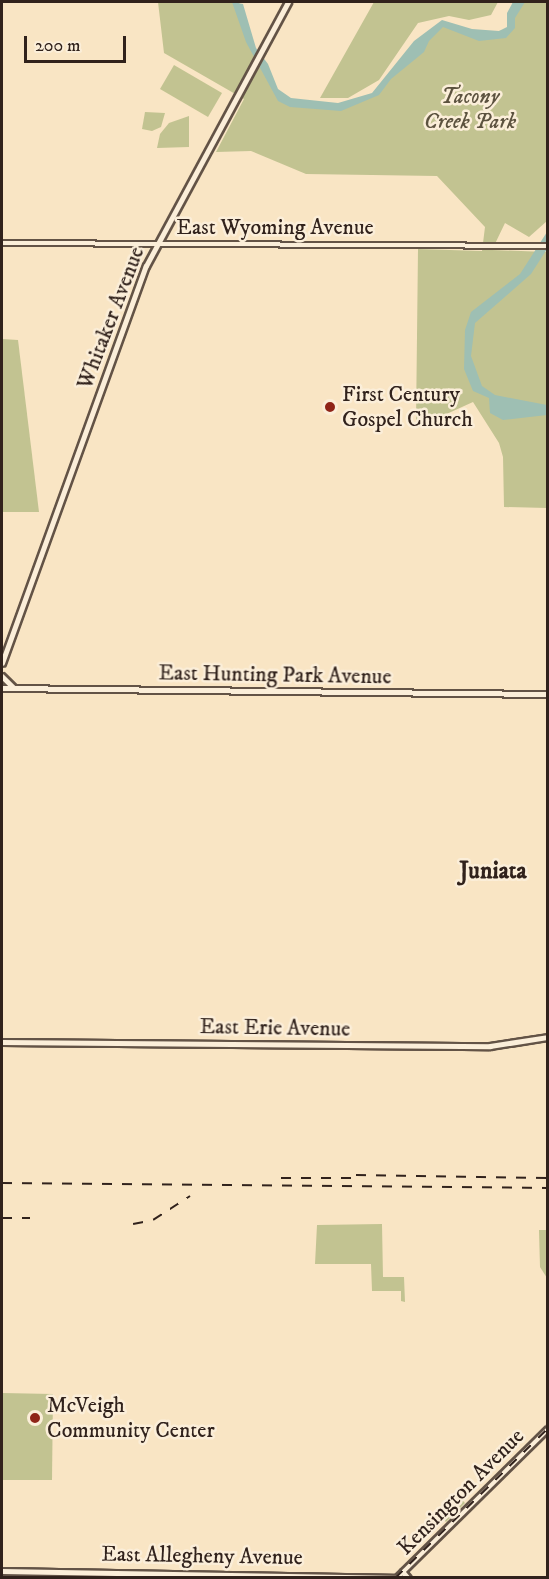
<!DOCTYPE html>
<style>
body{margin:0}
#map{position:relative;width:549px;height:1579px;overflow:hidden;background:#f9e5c4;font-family:"IM FELL DW Pica",serif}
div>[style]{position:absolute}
.green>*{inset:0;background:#c2c391}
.water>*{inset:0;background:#9ebfb3}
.roads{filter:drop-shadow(2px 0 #635346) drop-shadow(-2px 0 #635346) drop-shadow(0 2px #635346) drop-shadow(0 -2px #635346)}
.tertiary>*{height:4px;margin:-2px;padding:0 2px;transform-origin:2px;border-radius:2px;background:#fbeed9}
.secondary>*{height:4.5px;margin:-2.25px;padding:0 2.25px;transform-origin:2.25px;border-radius:2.25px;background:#fbeed9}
.rail>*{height:1.5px;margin-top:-0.75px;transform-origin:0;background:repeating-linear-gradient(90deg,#31221c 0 10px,transparent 0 20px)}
.dots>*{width:16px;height:16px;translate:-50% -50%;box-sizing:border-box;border:3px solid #fbeed9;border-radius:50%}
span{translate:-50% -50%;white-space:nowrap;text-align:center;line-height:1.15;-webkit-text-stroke:5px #fbeed9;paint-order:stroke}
.park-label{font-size:22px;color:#5c523f;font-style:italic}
.street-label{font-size:22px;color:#31221c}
.poi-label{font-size:22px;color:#31221c}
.left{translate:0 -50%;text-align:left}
.neighbourhood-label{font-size:24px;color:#31221c;font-weight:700}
.frame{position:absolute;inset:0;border:3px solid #31221c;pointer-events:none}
.scale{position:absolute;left:24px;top:36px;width:102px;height:27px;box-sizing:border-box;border:3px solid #31221c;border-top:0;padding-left:8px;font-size:18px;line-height:21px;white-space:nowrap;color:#31221c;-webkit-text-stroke:4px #fbeed9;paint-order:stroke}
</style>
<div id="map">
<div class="green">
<div style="clip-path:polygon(158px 2px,239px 2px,250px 39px,279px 94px,292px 103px,333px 108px,369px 98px,411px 47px,443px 22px,479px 34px,512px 29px,516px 2px,547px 2px,547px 221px,529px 237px,505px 223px,492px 250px,547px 252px,547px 508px,504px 507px,503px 457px,499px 443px,473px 402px,420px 426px,416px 423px,418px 249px,482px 251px,485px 227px,437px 176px,306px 174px,251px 151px,216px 152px,244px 99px,164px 53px)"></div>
<div style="clip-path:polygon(374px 2px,498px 2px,491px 15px,469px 20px,449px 16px,418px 23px,379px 80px,348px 98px,320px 98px)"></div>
<div style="clip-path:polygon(174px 65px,222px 93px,208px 117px,160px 89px)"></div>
<div style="clip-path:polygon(145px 112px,165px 113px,161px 127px,152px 131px,142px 129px)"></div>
<div style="clip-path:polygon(189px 116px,189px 147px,157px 148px,160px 134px,169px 123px)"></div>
<div style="clip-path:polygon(2px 339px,18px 340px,39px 512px,2px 512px)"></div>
<div style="clip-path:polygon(382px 1224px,383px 1277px,404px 1277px,405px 1302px,401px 1301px,401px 1291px,372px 1291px,371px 1264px,315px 1264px,317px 1225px)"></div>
<div style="clip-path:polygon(539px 1230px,547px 1230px,547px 1278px,540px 1267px)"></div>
<div style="clip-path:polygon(2px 1393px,53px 1394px,52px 1480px,2px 1480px)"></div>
<div style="clip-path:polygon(458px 1496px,465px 1503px,446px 1522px,439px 1515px)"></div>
</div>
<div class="water">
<div style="clip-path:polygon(232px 2px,243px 4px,256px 48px,268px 64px,278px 89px,291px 98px,338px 103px,372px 93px,414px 41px,442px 20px,472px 29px,499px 31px,507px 27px,507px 13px,513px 2px,525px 2px,515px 18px,515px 28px,506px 38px,479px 41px,443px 27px,429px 41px,424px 52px,391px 79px,379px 95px,341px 111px,290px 107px,278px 101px,246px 42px)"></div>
<div style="clip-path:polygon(547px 232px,547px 249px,531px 274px,475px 323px,471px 356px,482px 386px,495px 395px,547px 405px,547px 415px,503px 420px,490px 413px,489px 398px,473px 391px,464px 369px,465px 330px,471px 312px,520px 274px)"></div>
</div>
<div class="roads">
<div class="tertiary">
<div style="left:2px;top:243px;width:546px;rotate:0.31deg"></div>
<div style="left:397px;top:1578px;width:212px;rotate:-44.6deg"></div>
</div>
<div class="secondary">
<div style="left:2px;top:663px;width:422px;rotate:-70.1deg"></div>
<div style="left:146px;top:266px;width:300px;rotate:-61.7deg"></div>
<div style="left:2px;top:676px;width:16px;rotate:45deg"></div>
<div style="left:2px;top:688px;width:546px;rotate:0.63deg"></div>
<div style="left:2px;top:1042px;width:488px;rotate:0.5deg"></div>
<div style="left:490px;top:1046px;width:59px;rotate:-8.8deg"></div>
<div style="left:2px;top:1571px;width:400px;rotate:1deg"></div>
<div style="left:403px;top:1572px;width:8px;rotate:50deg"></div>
</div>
</div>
<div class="rail">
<div style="left:356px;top:1175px;width:192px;rotate:0.9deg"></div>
<div style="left:281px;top:1178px;width:75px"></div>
<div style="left:2px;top:1183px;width:546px;rotate:0.52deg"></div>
<div style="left:2px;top:1218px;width:28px"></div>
<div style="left:133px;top:1224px;width:20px;rotate:-11deg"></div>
<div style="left:153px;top:1220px;width:44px;rotate:-33deg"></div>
<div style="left:395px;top:1578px;width:214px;rotate:-44.4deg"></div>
</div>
<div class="dots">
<div style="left:330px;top:407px;background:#8f2418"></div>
<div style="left:35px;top:1418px;background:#8f2418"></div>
</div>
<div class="park-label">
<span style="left:470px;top:109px">Tacony<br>Creek Park</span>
</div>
<div class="street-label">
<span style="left:275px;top:228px">East Wyoming Avenue</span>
<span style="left:111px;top:318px;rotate:-69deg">Whitaker Avenue</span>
<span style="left:275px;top:675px;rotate:1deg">East Hunting Park Avenue</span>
<span style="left:275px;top:1028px;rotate:1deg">East Erie Avenue</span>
<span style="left:461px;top:1492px;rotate:-45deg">Kensington Avenue</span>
<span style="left:202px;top:1556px;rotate:1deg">East Allegheny Avenue</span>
</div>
<div class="poi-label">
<span class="left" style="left:342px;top:407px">First Century<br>Gospel Church</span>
<span class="left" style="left:47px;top:1418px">McVeigh<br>Community Center</span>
</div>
<div class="neighbourhood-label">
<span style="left:493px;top:872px">Juniata</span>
</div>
<div class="frame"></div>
<div class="scale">200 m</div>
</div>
